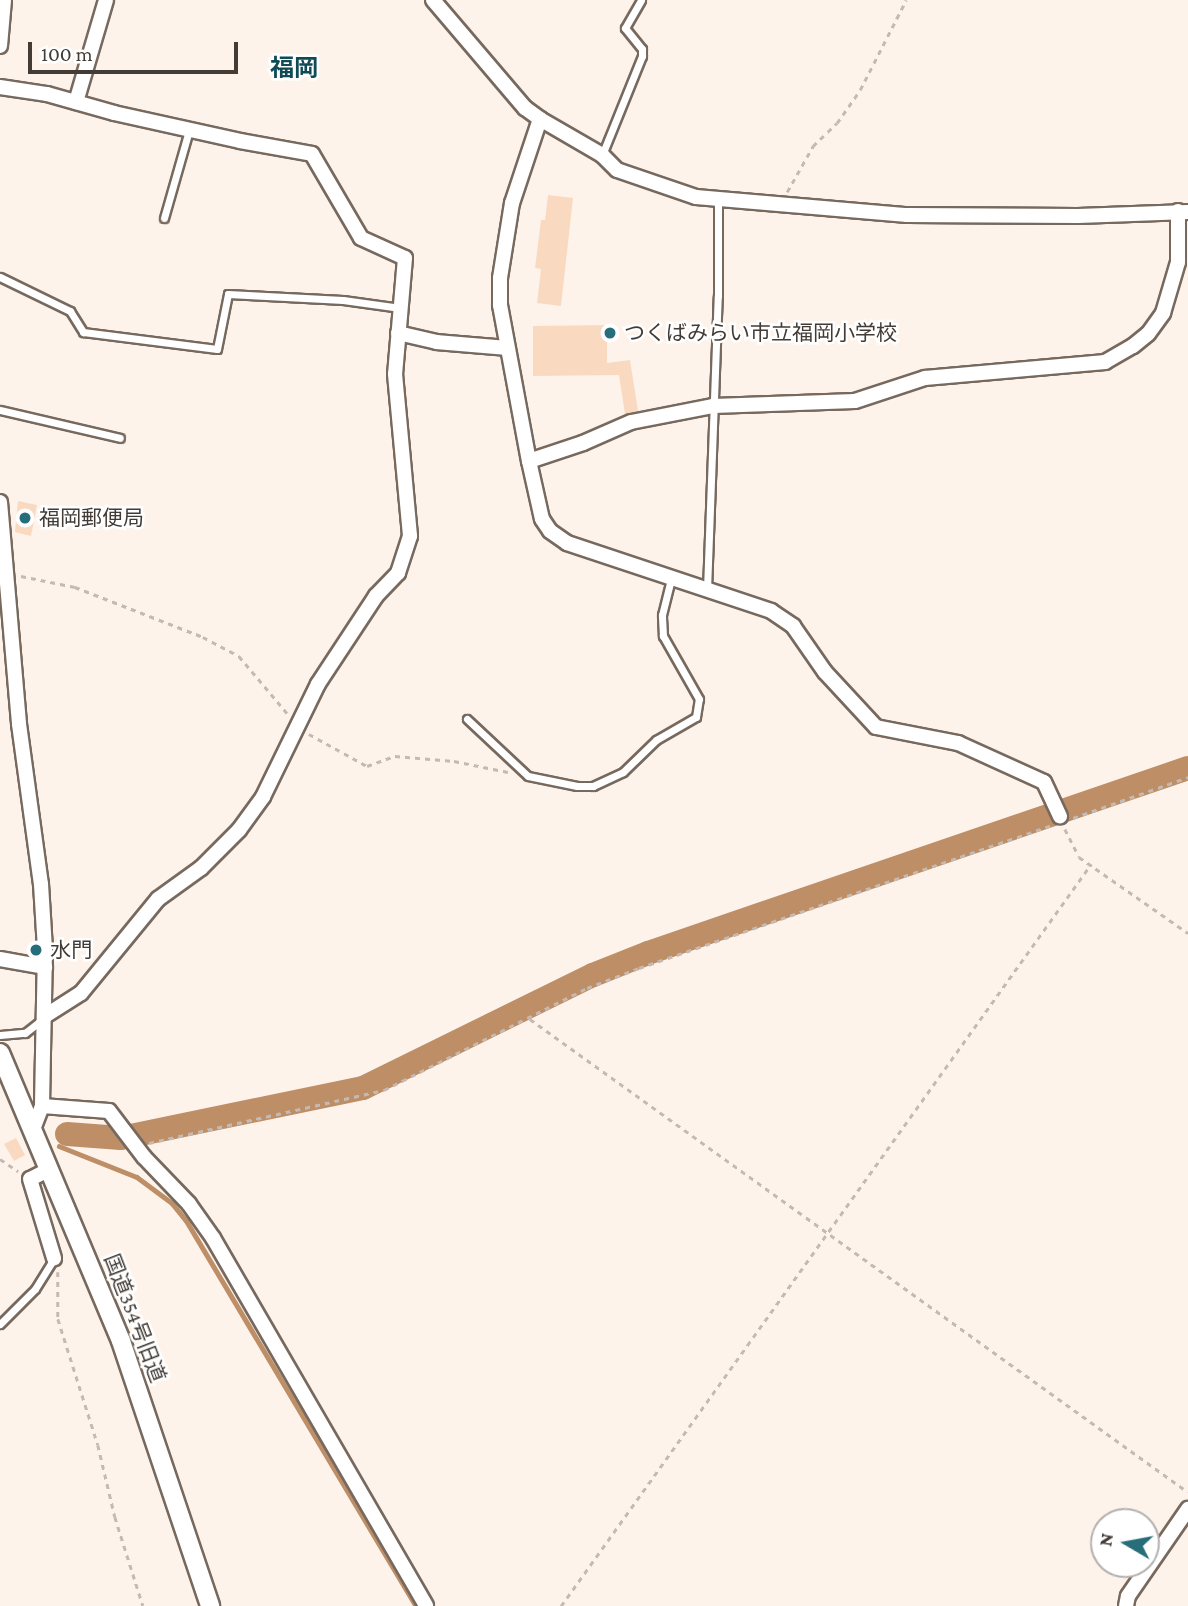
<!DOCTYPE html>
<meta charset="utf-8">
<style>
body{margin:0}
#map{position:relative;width:1188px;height:1606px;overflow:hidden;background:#fdf3eb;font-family:"Crimson Pro","Noto Sans JP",serif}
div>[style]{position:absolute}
.stream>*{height:4.5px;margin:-2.25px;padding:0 2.25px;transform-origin:2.25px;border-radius:2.25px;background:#be8e66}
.river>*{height:24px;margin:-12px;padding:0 12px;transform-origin:12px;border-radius:12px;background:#be8e66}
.building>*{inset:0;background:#f9dac1}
.path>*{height:2.5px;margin-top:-1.25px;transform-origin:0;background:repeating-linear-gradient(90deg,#c4bab3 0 5px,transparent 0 10px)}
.roads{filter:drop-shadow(2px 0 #77695e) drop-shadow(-2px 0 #77695e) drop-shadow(0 2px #77695e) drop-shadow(0 -2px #77695e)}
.service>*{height:7px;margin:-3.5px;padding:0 3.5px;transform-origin:3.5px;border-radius:3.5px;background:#fff}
.minor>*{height:14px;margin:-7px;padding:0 7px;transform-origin:7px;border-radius:7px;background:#fff}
.tertiary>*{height:18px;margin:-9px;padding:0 9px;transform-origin:9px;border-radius:9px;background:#fff}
.dots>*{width:19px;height:19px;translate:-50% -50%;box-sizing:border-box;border:4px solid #fff;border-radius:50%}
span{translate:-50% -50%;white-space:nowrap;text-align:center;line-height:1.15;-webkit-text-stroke:5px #fff;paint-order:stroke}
.poi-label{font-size:21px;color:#423b36}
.left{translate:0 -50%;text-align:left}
.street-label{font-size:21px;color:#423b36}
.quarter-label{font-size:24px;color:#0f4b55;font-weight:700}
.north{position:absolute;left:1090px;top:1508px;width:70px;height:70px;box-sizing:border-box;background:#fff;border:2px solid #b3b1af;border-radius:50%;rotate:280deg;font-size:19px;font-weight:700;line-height:28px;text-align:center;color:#423b36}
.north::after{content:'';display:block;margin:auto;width:24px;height:32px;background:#266e7a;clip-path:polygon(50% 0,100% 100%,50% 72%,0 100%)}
.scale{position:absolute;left:28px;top:42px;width:210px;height:32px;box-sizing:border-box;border:4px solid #423b36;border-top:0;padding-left:9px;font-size:21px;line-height:24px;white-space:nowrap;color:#423b36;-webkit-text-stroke:5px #fff;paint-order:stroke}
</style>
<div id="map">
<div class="stream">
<div style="left:59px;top:1146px;width:84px;rotate:21.7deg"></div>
<div style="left:137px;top:1177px;width:44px;rotate:36.6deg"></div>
<div style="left:172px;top:1203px;width:22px;rotate:51deg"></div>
<div style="left:186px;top:1220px;width:449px;rotate:59.2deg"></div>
</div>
<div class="river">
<div style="left:67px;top:1134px;width:54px;rotate:4.2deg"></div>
<div style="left:121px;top:1138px;width:247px;rotate:-11.7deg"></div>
<div style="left:363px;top:1088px;width:256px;rotate:-26.2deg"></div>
<div style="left:593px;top:975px;width:59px;rotate:-21.8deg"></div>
<div style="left:648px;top:953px;width:571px;rotate:-18.91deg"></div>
</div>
<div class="building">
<div style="clip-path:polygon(548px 195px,573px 198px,561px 306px,537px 303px,541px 269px,535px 268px,541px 220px,545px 220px)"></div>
<div style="clip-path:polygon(607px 325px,607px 363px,630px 360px,638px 411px,625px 414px,619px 375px,533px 376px,533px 326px)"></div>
<div style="clip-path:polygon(18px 501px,37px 505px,31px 536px,15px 532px)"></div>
<div style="clip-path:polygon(16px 1138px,25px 1155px,14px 1161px,4px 1144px)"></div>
</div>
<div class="path">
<div style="left:787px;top:192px;width:53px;rotate:-60.5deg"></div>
<div style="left:813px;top:146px;width:33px;rotate:-44deg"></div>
<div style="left:837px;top:123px;width:40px;rotate:-55.1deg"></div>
<div style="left:860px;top:90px;width:101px;rotate:-62.9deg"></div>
<div style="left:21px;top:576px;width:55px;rotate:11.5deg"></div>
<div style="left:75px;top:587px;width:137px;rotate:21.3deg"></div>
<div style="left:203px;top:637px;width:41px;rotate:27.8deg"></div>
<div style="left:239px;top:656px;width:75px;rotate:49.9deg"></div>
<div style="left:309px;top:734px;width:66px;rotate:28.9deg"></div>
<div style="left:367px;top:766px;width:30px;rotate:-20deg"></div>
<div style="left:395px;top:756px;width:59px;rotate:4.8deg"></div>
<div style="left:454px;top:761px;width:55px;rotate:11.5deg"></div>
<div style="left:1073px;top:818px;width:122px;rotate:-19.6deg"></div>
<div style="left:1065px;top:829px;width:31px;rotate:63deg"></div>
<div style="left:1079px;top:857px;width:133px;rotate:34.9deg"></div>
<div style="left:530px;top:1019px;width:810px;rotate:35.71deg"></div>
<div style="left:149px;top:1143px;width:241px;rotate:-12.7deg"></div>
<div style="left:384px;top:1090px;width:227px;rotate:-26.7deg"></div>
<div style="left:587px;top:988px;width:56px;rotate:-21deg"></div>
<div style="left:639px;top:968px;width:435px;rotate:-19.1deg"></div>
<div style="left:0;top:1159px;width:22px;rotate:34deg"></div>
<div style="left:58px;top:1272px;width:47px;rotate:90deg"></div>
<div style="left:58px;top:1319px;width:132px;rotate:72.4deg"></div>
<div style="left:98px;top:1445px;width:74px;rotate:76.7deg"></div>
<div style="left:115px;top:1517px;width:93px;rotate:72.5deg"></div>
<div style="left:561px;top:1606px;width:912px;rotate:-54.46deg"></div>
</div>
<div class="roads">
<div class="service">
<div style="left:602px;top:155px;width:107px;rotate:-68deg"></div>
<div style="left:642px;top:56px;width:7px;rotate:-90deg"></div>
<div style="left:642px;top:49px;width:27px;rotate:-129deg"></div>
<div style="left:625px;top:28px;width:32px;rotate:-60deg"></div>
<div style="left:164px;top:218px;width:91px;rotate:-74.1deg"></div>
<div style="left:0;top:277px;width:78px;rotate:25.9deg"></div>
<div style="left:70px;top:311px;width:25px;rotate:58deg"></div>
<div style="left:83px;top:332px;width:135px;rotate:7.2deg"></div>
<div style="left:217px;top:349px;width:56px;rotate:-78.7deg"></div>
<div style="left:228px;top:294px;width:115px;rotate:3deg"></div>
<div style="left:343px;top:300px;width:58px;rotate:8deg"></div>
<div style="left:0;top:410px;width:123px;rotate:13.1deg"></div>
<div style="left:707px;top:590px;width:294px;rotate:-87.9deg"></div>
<div style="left:718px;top:296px;width:95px;rotate:-90deg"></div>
<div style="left:467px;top:719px;width:83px;rotate:43.1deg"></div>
<div style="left:528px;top:776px;width:50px;rotate:11.5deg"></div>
<div style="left:577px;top:786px;width:16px"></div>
<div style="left:593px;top:786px;width:33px;rotate:-25deg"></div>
<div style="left:623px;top:772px;width:46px;rotate:-44.1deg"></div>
<div style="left:656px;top:740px;width:46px;rotate:-29.9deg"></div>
<div style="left:696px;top:717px;width:18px;rotate:-81deg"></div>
<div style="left:699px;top:699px;width:73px;rotate:-119.7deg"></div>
<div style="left:663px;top:636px;width:21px;rotate:-93deg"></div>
<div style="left:662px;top:615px;width:37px;rotate:-76deg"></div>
<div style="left:0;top:1035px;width:25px;rotate:-5deg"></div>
<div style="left:25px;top:1033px;width:23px;rotate:-38deg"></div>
<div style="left:0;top:1324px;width:49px;rotate:-45deg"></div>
<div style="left:35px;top:1289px;width:36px;rotate:-58deg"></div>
</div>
<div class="minor">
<div style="left:433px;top:0;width:142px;rotate:49.6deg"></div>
<div style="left:525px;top:108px;width:19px;rotate:36deg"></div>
<div style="left:540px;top:119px;width:72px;rotate:30.1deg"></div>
<div style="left:602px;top:155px;width:21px;rotate:45deg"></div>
<div style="left:617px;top:170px;width:83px;rotate:18.9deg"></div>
<div style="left:696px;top:197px;width:212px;rotate:4.9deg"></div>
<div style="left:907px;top:215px;width:171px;rotate:0.3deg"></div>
<div style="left:1078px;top:216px;width:110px;rotate:-2.1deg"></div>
<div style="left:0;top:46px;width:46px;rotate:-85deg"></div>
<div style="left:0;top:87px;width:48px;rotate:8.5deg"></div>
<div style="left:47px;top:94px;width:70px;rotate:15.8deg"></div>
<div style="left:114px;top:113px;width:129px;rotate:12.5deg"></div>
<div style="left:240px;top:141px;width:73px;rotate:10.2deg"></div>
<div style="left:312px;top:154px;width:97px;rotate:59.7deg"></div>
<div style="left:361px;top:238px;width:48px;rotate:24.4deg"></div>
<div style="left:405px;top:258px;width:116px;rotate:94.9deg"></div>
<div style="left:395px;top:374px;width:163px;rotate:84.7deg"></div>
<div style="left:410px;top:536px;width:39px;rotate:108deg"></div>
<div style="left:398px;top:573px;width:32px;rotate:134deg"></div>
<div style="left:376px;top:596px;width:105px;rotate:123.4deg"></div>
<div style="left:318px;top:684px;width:126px;rotate:116deg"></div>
<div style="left:263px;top:797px;width:41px;rotate:126deg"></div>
<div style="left:239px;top:830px;width:54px;rotate:135deg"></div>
<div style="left:201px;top:868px;width:53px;rotate:144.2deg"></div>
<div style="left:158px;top:899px;width:122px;rotate:129.3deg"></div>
<div style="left:81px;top:993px;width:43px;rotate:147.4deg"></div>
<div style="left:76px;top:102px;width:106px;rotate:-73.6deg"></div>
<div style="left:540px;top:119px;width:89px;rotate:108.4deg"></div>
<div style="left:512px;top:203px;width:76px;rotate:99.1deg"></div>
<div style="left:500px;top:278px;width:27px;rotate:90deg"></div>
<div style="left:500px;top:305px;width:159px;rotate:79.5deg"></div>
<div style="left:529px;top:461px;width:59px;rotate:77.4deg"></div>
<div style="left:542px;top:519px;width:14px;rotate:56deg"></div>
<div style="left:550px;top:531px;width:21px;rotate:35deg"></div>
<div style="left:567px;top:543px;width:215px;rotate:18.4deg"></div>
<div style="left:771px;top:611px;width:27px;rotate:34deg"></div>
<div style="left:793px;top:626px;width:56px;rotate:55.2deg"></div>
<div style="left:825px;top:672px;width:75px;rotate:47.2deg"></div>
<div style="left:876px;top:727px;width:84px;rotate:11deg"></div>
<div style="left:958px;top:743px;width:94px;rotate:24.4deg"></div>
<div style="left:1044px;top:782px;width:38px;rotate:65deg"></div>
<div style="left:398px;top:333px;width:40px;rotate:13deg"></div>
<div style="left:437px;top:342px;width:70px;rotate:4.9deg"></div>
<div style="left:529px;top:461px;width:57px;rotate:-18.4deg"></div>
<div style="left:583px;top:443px;width:52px;rotate:-23.6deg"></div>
<div style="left:631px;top:422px;width:84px;rotate:-11deg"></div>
<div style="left:713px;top:406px;width:142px;rotate:-2deg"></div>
<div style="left:855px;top:401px;width:74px;rotate:-18.2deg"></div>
<div style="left:925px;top:378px;width:181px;rotate:-5.1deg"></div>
<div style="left:1105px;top:362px;width:32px;rotate:-30deg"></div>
<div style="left:1133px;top:346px;width:19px;rotate:-39deg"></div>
<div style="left:1148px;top:334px;width:26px;rotate:-54deg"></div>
<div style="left:1163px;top:313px;width:53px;rotate:-73.6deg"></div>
<div style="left:1178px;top:262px;width:51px;rotate:-90deg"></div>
<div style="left:0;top:502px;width:223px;rotate:85.1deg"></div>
<div style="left:19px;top:724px;width:162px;rotate:82.2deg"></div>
<div style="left:41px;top:884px;width:65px;rotate:86.5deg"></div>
<div style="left:45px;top:949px;width:157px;rotate:91.1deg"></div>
<div style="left:42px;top:1106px;width:26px;rotate:111deg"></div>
<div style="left:0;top:959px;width:46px;rotate:10.1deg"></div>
<div style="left:42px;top:1106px;width:67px;rotate:4.3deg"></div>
<div style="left:109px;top:1111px;width:58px;rotate:52.7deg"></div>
<div style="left:144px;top:1157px;width:65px;rotate:46.2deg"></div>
<div style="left:189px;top:1204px;width:42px;rotate:54.8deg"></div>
<div style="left:213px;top:1238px;width:425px;rotate:59.9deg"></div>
<div style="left:50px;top:1169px;width:22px;rotate:153deg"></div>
<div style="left:30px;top:1179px;width:83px;rotate:73.1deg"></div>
<div style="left:1126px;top:1606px;width:10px;rotate:-79deg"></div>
<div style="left:1128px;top:1596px;width:106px;rotate:-55.4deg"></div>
</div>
<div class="tertiary">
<div style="left:0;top:1053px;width:312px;rotate:67.2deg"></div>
<div style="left:121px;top:1341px;width:280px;rotate:71.4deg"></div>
</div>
</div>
<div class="dots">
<div style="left:610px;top:333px;background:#266e7a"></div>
<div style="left:25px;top:518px;background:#266e7a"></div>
<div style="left:36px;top:950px;background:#266e7a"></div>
</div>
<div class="poi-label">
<span class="left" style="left:624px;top:333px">つくばみらい市立福岡小学校</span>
<span class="left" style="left:39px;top:518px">福岡郵便局</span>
<span class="left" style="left:50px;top:950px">水門</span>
</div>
<div class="street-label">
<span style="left:135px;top:1318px;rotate:69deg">国道354号旧道</span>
</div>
<div class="quarter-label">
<span style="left:294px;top:68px">福岡</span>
</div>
<div class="north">N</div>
<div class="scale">100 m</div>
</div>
